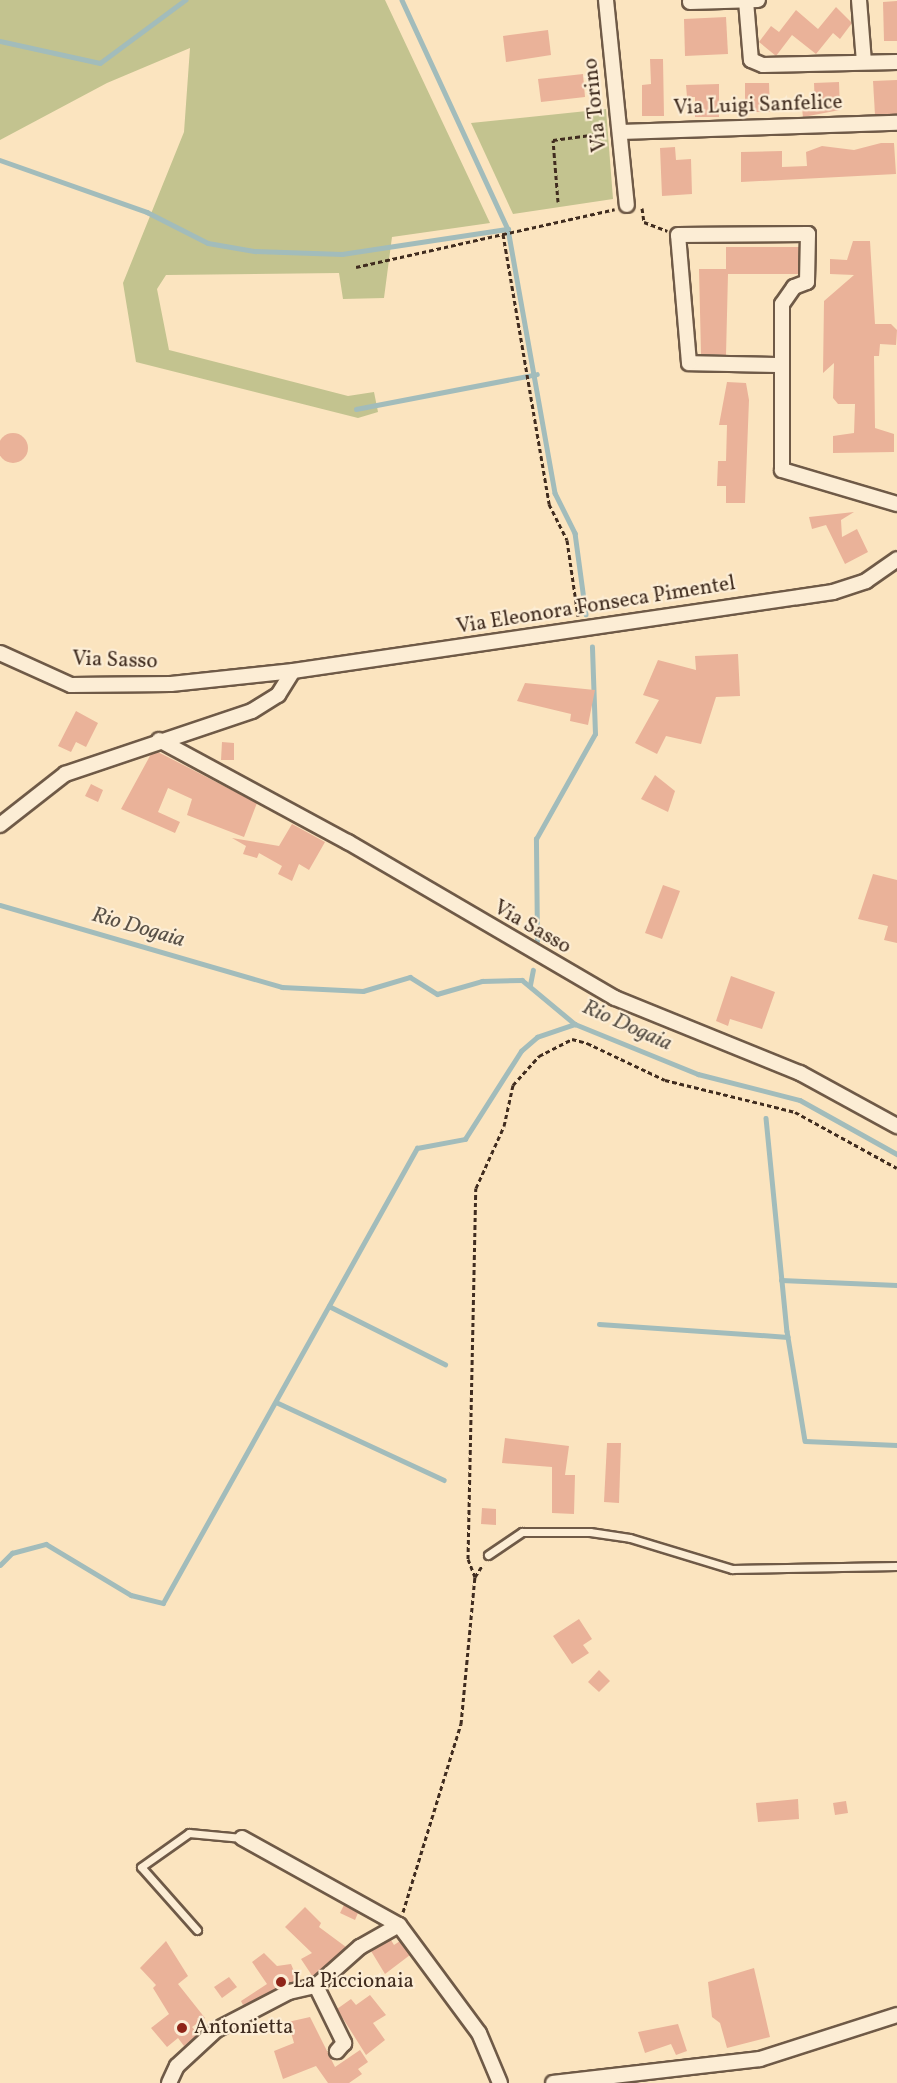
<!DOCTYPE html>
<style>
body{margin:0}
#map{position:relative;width:897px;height:2083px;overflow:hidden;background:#fbe4bf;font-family:Vollkorn,serif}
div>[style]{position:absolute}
.green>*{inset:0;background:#c3c38f}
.stream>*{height:4.5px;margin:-2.25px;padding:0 2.25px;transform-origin:2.25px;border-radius:2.25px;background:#a2bcbb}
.building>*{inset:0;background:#eab299}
.round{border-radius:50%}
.path>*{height:3px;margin-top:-1.5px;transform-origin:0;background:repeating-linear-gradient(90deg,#402c1f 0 4.5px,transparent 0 7.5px)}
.roads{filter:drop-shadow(2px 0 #6f5a47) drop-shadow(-2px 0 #6f5a47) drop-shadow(0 2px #6f5a47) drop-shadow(0 -2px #6f5a47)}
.service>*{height:7px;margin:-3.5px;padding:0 3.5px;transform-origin:3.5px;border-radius:3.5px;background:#fcedd5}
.minor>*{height:14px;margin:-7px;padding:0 7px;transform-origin:7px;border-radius:7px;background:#fcedd5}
.dots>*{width:16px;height:16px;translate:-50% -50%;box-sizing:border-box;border:3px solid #fcedd5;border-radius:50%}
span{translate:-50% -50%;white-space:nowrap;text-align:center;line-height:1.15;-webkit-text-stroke:4.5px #fcedd5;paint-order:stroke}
.street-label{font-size:21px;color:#402c1f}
.poi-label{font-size:21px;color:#402c1f}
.left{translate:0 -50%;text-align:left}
.water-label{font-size:22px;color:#585046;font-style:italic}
</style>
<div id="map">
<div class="green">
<div style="clip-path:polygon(0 0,385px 0,490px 223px,392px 237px,384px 298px,343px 299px,339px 273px,166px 275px,157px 289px,169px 350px,348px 396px,374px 392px,378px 412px,358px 418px,136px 362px,123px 283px,184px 132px,190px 48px,107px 83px,0 140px)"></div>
<div style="clip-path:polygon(606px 109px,613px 199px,513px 214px,471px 123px)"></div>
</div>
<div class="stream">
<div style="left:402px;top:0;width:252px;rotate:65.2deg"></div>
<div style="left:508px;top:229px;width:268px;rotate:79.9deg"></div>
<div style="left:555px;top:493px;width:45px;rotate:63.4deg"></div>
<div style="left:575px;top:533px;width:82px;rotate:82.3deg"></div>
<div style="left:0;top:41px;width:102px;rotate:12.4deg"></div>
<div style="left:100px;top:63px;width:106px;rotate:-36.5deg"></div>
<div style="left:0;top:160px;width:156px;rotate:19.5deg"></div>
<div style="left:147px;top:212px;width:68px;rotate:26.9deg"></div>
<div style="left:208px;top:243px;width:48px;rotate:9.7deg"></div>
<div style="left:255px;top:251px;width:87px;rotate:2deg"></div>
<div style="left:342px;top:254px;width:168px;rotate:-8.6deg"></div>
<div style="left:356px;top:409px;width:184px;rotate:-10.9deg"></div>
<div style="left:0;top:905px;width:294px;rotate:16.2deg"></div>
<div style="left:282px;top:987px;width:81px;rotate:2.8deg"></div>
<div style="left:363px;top:991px;width:49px;rotate:-16.6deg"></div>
<div style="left:410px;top:977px;width:32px;rotate:32deg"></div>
<div style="left:437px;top:994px;width:47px;rotate:-16.1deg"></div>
<div style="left:482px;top:981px;width:40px;rotate:-1.4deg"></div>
<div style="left:522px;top:980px;width:69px;rotate:39.7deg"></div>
<div style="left:575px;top:1024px;width:133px;rotate:22.1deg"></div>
<div style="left:698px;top:1074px;width:105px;rotate:14.3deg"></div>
<div style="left:800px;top:1100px;width:111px;rotate:29.1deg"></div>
<div style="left:537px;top:941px;width:102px;rotate:-90.6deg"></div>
<div style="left:536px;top:839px;width:120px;rotate:-60.7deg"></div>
<div style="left:595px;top:734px;width:87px;rotate:-92deg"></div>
<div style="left:530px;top:985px;width:15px;rotate:-79deg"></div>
<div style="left:766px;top:1118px;width:214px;rotate:84.4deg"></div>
<div style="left:787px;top:1331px;width:111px;rotate:80.7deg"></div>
<div style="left:805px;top:1441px;width:92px;rotate:2.5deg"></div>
<div style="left:781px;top:1280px;width:116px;rotate:2.5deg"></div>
<div style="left:329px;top:1306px;width:130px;rotate:26.6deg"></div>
<div style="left:599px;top:1324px;width:189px;rotate:3.9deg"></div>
<div style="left:276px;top:1402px;width:185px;rotate:24.9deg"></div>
<div style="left:0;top:1565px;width:17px;rotate:-45deg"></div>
<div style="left:12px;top:1553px;width:35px;rotate:-15deg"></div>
<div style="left:46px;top:1544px;width:99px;rotate:31deg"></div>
<div style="left:131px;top:1595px;width:33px;rotate:14deg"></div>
<div style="left:163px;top:1603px;width:521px;rotate:-60.83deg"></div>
<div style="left:417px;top:1148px;width:49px;rotate:-10.6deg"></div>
<div style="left:465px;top:1139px;width:104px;rotate:-57.5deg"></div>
<div style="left:521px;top:1051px;width:21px;rotate:-41deg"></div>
<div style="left:537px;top:1037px;width:40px;rotate:-18.9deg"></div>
</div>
<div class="building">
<div style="clip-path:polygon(897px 1px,897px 41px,884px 41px,883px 2px)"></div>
<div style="clip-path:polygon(836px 7px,852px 23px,840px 39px,833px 33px,816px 54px,792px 35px,776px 56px,759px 42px,771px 26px,779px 32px,796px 10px,818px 29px)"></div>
<div style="clip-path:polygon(726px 17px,728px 54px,685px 56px,684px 19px)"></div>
<div style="clip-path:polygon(548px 30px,551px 55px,506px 62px,503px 36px)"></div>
<div style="clip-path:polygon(650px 59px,663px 59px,664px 116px,642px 116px,642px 85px,651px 84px)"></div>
<div style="clip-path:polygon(583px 74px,585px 97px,541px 102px,538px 79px)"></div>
<div style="clip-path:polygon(897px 80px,897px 114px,875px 115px,873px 81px)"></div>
<div style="clip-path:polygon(839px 82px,840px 110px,803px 117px,802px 109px,815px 108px,814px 83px)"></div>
<div style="clip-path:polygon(745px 83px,769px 83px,770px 112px,745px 112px)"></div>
<div style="clip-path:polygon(719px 84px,719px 117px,695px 117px,695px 97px,687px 97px,686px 85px)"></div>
<div style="clip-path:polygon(881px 143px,894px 143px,896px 174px,741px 182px,741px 152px,782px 151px,782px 167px,807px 166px,806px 152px,822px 146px,854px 150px)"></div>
<div style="clip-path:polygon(675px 147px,676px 160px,691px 159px,692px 194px,662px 196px,660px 148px)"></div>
<div style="clip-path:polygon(853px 241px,870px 241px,875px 324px,891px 324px,897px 330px,896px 345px,880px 344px,879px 356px,874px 356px,875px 428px,894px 434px,894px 452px,833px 453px,833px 436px,854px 433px,855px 404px,838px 404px,833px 398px,834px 363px,823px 373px,824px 301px,854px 275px,830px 274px,830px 259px,847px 260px)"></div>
<div style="clip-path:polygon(726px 247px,799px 247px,798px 274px,728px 274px,726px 355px,701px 354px,699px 269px,726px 269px)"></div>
<div style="clip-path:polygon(727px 382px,746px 383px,749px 400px,745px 503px,726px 503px,726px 486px,717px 486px,718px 461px,726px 461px,727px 425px,719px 425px)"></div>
<div class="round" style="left:-2px;top:433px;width:30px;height:30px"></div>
<div style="clip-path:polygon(854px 512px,841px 520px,842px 537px,857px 529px,868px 552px,845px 564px,826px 525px,812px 529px,809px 517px)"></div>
<div style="clip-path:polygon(738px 654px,740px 696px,716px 697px,701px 744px,666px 736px,657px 754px,635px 743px,659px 700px,643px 695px,658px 660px,696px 670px,695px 656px)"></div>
<div style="clip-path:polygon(525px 683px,595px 690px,588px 725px,570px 721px,571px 714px,517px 701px)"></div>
<div style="clip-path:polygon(76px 711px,98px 723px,86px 747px,76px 742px,71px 752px,58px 746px)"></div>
<div style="clip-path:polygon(222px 742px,234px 743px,234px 760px,221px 760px)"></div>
<div style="clip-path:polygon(158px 752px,257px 803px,244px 837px,187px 815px,192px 799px,168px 788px,158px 812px,180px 822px,175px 833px,121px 809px,151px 754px)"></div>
<div style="clip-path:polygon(655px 775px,675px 791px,668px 812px,641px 799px)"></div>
<div style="clip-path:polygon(91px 784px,103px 790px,98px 802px,85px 796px)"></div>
<div style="clip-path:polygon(292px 824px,325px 842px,309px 870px,299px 864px,292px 881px,278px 874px,282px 866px,259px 853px,257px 858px,243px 854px,246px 846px,232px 838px,279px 846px)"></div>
<div style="clip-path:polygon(873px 874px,897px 880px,897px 943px,884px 940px,888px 926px,858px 919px)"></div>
<div style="clip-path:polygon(663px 885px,680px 891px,662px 939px,645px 933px)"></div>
<div style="clip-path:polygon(731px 976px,775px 992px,762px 1029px,730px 1019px,728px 1026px,716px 1021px)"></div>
<div style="clip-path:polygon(505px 1438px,569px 1446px,565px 1475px,575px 1475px,574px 1514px,552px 1513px,552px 1467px,502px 1463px)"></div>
<div style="clip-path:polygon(607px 1443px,621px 1443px,619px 1503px,604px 1502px)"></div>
<div style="clip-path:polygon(482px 1508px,496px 1509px,496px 1525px,481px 1524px)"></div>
<div style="clip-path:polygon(579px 1619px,592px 1639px,583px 1645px,589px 1653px,572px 1664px,553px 1636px)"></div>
<div style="clip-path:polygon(599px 1670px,610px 1681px,599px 1692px,588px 1682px)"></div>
<div style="clip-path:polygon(798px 1799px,799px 1819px,758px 1822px,756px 1803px)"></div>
<div style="clip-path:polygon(846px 1801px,848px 1813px,835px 1815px,833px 1803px)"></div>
<div style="clip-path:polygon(344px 1905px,358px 1913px,355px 1920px,340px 1913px)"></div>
<div style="clip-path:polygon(305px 1907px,321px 1923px,319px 1927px,346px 1947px,313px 1977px,301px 1959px,312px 1953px,285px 1927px)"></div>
<div style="clip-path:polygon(391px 1940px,394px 1945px,400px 1941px,410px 1955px,385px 1974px,371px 1951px)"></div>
<div style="clip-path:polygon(166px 1941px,188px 1976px,178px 1984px,205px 2018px,192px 2027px,198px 2034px,184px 2046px,178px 2038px,167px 2047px,151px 2028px,169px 2014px,153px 1988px,156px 1985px,140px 1968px)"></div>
<div style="clip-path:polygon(264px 1953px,277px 1966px,291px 1964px,298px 1981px,243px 2005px,241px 2001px,267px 1984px,252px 1962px)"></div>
<div style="clip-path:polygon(754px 1968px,770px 2037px,727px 2048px,720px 2023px,712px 2017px,708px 1982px)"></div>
<div style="clip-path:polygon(229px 1977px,237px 1987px,222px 1998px,214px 1987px)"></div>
<div style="clip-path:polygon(370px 1995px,386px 2015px,373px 2023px,385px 2040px,366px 2055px,337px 2009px,351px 1999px,356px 2005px)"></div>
<div style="clip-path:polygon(310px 2017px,335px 2067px,360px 2050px,368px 2062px,358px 2069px,362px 2074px,349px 2083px,328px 2083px,316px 2066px,283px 2079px,274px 2051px,294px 2043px,288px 2022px)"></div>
<div style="clip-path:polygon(678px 2024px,687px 2051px,676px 2055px,671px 2044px,645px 2053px,638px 2032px)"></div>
</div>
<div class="path">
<div style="left:558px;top:202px;width:62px;rotate:-94.6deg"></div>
<div style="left:553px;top:140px;width:53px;rotate:-7.5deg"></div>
<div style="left:642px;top:208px;width:14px;rotate:82deg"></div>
<div style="left:644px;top:222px;width:25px;rotate:21deg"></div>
<div style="left:503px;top:234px;width:274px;rotate:80.3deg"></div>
<div style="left:549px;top:504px;width:40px;rotate:63.4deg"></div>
<div style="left:567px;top:540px;width:77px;rotate:81.8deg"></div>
<div style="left:356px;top:267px;width:265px;rotate:-12.6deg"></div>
<div style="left:475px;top:1577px;width:19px;rotate:-111deg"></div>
<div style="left:468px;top:1559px;width:371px;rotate:-88.8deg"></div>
<div style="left:476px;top:1188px;width:68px;rotate:-65.7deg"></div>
<div style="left:504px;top:1126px;width:42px;rotate:-77.6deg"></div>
<div style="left:513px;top:1085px;width:39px;rotate:-48deg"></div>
<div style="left:539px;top:1056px;width:37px;rotate:-27deg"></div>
<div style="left:572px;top:1039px;width:16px;rotate:15deg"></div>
<div style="left:587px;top:1043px;width:86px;rotate:25.4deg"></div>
<div style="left:665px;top:1080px;width:134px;rotate:13.8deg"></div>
<div style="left:795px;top:1112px;width:116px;rotate:28.8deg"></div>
<div style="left:403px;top:1912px;width:197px;rotate:-72.9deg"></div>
<div style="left:461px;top:1724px;width:148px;rotate:-84.6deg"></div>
<div style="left:475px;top:1577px;width:15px;rotate:-58deg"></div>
</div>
<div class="roads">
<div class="service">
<div style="left:488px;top:1555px;width:41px;rotate:-34.1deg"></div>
<div style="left:522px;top:1532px;width:68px"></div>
<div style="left:590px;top:1532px;width:40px;rotate:8.5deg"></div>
<div style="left:630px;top:1538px;width:107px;rotate:16.9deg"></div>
<div style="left:732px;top:1569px;width:165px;rotate:-1deg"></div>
<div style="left:197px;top:1930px;width:84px;rotate:-131.6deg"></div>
<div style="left:141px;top:1867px;width:59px;rotate:-35.3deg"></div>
<div style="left:189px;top:1833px;width:53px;rotate:5.4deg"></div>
</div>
<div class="minor">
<div style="left:606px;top:0;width:206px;rotate:84.2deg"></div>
<div style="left:859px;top:0;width:62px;rotate:85.4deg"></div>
<div style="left:746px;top:1px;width:59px;rotate:85.2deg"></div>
<div style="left:751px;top:60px;width:13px;rotate:23deg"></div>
<div style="left:763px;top:65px;width:134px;rotate:-1.3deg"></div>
<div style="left:690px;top:2px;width:68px;rotate:-1.7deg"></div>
<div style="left:620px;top:132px;width:277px;rotate:-1.9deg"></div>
<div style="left:781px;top:365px;width:92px;rotate:-178.8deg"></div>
<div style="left:689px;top:363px;width:128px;rotate:-94.9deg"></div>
<div style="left:678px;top:235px;width:130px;rotate:-0.4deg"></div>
<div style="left:808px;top:234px;width:48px;rotate:91.2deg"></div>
<div style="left:807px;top:282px;width:14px;rotate:159deg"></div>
<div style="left:794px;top:287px;width:21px;rotate:125deg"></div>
<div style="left:782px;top:304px;width:166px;rotate:90deg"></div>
<div style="left:782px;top:470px;width:120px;rotate:16.5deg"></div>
<div style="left:0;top:653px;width:78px;rotate:24.3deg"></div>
<div style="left:71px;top:685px;width:100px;rotate:-0.6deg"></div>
<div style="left:171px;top:684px;width:123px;rotate:-6.1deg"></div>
<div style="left:293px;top:671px;width:546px;rotate:-8.32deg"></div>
<div style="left:833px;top:592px;width:35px;rotate:-18deg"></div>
<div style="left:866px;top:581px;width:38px;rotate:-35deg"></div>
<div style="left:159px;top:740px;width:215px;rotate:28.4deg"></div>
<div style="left:348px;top:842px;width:309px;rotate:30.3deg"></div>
<div style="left:615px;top:998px;width:200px;rotate:22.1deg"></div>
<div style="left:800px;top:1073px;width:111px;rotate:28.7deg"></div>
<div style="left:0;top:825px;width:83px;rotate:-38.1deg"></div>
<div style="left:65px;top:774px;width:197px;rotate:-18.6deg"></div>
<div style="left:252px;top:711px;width:31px;rotate:-32deg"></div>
<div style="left:278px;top:695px;width:28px;rotate:-58deg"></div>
<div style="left:242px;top:1838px;width:179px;rotate:29deg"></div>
<div style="left:399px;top:1925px;width:134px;rotate:53.5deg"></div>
<div style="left:479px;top:2033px;width:54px;rotate:67.2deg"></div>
<div style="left:316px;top:1986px;width:64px;rotate:63.8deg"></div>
<div style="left:344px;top:2043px;width:11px;rotate:131deg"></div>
<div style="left:169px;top:2083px;width:19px;rotate:-65deg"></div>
<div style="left:177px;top:2066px;width:53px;rotate:-42.7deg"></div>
<div style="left:216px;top:2030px;width:82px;rotate:-27.5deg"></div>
<div style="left:289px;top:1992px;width:28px;rotate:-13deg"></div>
<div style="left:316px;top:1986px;width:59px;rotate:-41.6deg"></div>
<div style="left:360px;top:1947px;width:45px;rotate:-29.4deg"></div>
<div style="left:553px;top:2083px;width:208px;rotate:-6.6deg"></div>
<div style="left:760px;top:2059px;width:144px;rotate:-17.8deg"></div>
</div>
</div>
<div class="dots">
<div style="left:281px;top:1982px;background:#8f2418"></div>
<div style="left:182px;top:2028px;background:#8f2418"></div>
</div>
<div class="street-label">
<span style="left:596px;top:105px;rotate:-96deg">Via Torino</span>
<span style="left:758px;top:106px;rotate:-2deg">Via Luigi Sanfelice</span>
<span style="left:596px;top:606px;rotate:-9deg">Via Eleonora Fonseca Pimentel</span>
<span style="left:115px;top:661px;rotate:2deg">Via Sasso</span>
<span style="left:532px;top:928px;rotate:30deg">Via Sasso</span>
</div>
<div class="poi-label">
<span class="left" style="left:293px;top:1982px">La Piccionaia</span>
<span class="left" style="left:194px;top:2028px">Antonietta</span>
</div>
<div class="water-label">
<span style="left:138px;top:928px;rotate:16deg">Rio Dogaia</span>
<span style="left:627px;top:1026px;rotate:24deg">Rio Dogaia</span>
</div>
</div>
